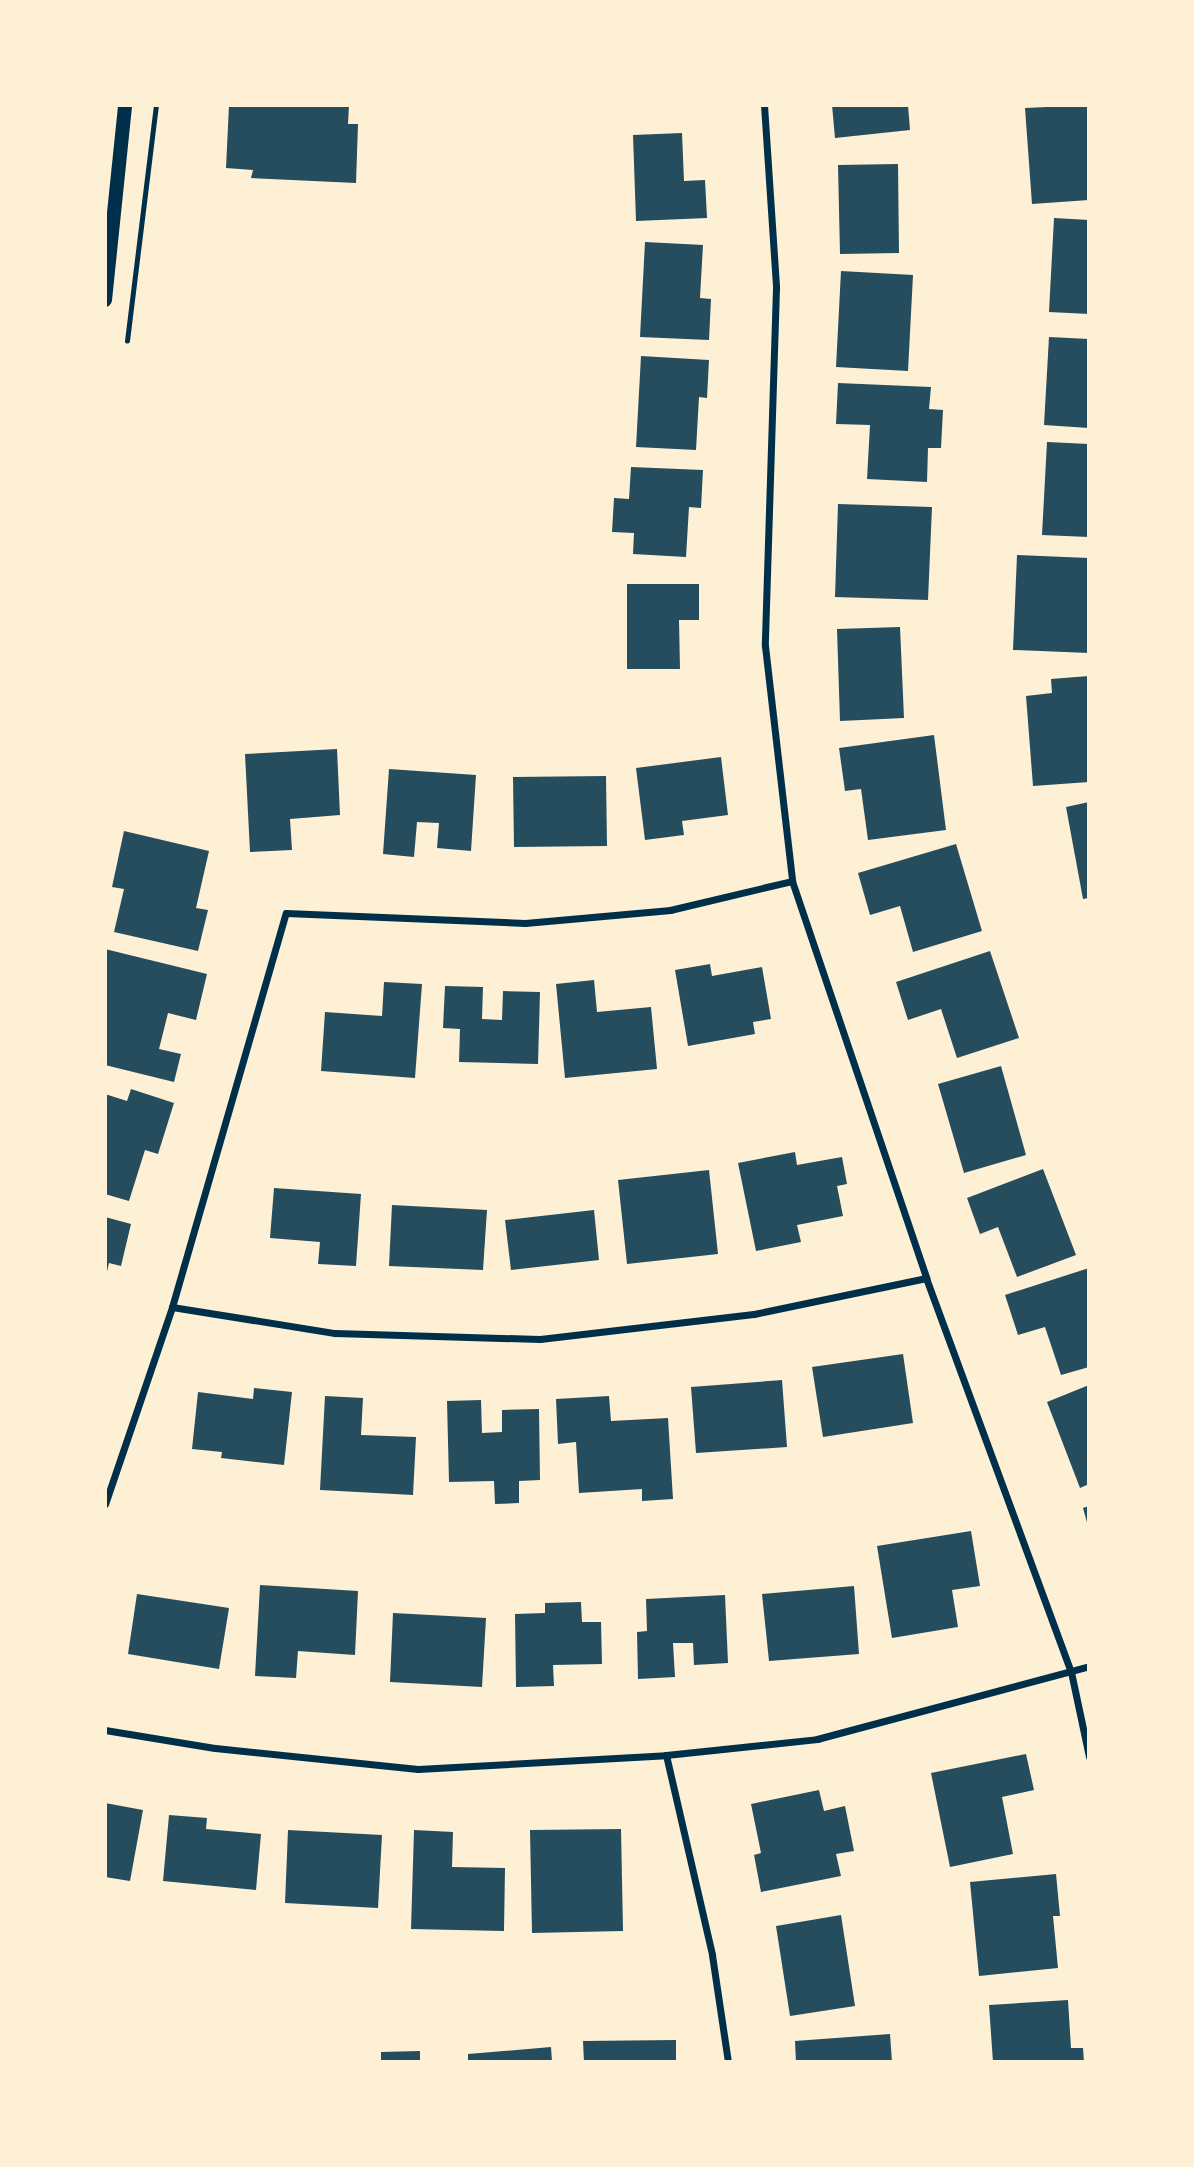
<!DOCTYPE html>
<style>
body{margin:0}
#map{position:relative;width:1194px;height:2167px;overflow:hidden;background:#fdf0d5;font-family:"Zilla Slab",serif}
div>[style]{position:absolute}
.building>*{inset:0;background:#264d5e}
.path>*{height:4.5px;margin:-2.25px;padding:0 2.25px;transform-origin:2.25px;border-radius:2.25px;background:#003049}
.minor>*{height:7px;margin:-3.5px;padding:0 3.5px;transform-origin:3.5px;border-radius:3.5px;background:#003049}
.secondary>*{height:14px;margin:-7px;padding:0 7px;transform-origin:7px;border-radius:7px;background:#003049}
span{translate:-50% -50%;white-space:nowrap;text-align:center;line-height:1.15;-webkit-text-stroke:5px #fdf0d5;paint-order:stroke}
.frame{position:absolute;inset:0;border:107px solid #fdf0d5;pointer-events:none}
</style>
<div id="map">
<div class="building">
<div style="clip-path:polygon(229px 105px,349px 105px,348px 124px,358px 124px,356px 183px,251px 178px,253px 170px,226px 168px)"></div>
<div style="clip-path:polygon(832px 105px,908px 105px,910px 130px,835px 138px)"></div>
<div style="clip-path:polygon(1089px 105px,1089px 200px,1032px 204px,1025px 108px)"></div>
<div style="clip-path:polygon(682px 133px,684px 181px,705px 180px,707px 218px,636px 221px,633px 135px)"></div>
<div style="clip-path:polygon(898px 164px,899px 253px,840px 254px,838px 165px)"></div>
<div style="clip-path:polygon(1054px 218px,1089px 220px,1089px 314px,1049px 312px)"></div>
<div style="clip-path:polygon(645px 242px,703px 245px,700px 298px,711px 299px,709px 340px,640px 337px)"></div>
<div style="clip-path:polygon(841px 271px,913px 275px,908px 371px,836px 367px)"></div>
<div style="clip-path:polygon(1049px 337px,1089px 339px,1089px 428px,1044px 425px)"></div>
<div style="clip-path:polygon(641px 356px,709px 360px,707px 398px,699px 397px,696px 450px,636px 447px)"></div>
<div style="clip-path:polygon(838px 383px,931px 387px,929px 409px,943px 410px,941px 448px,928px 448px,927px 482px,867px 479px,870px 425px,836px 424px)"></div>
<div style="clip-path:polygon(1047px 442px,1089px 444px,1089px 537px,1042px 535px)"></div>
<div style="clip-path:polygon(631px 467px,703px 470px,701px 508px,689px 507px,686px 557px,633px 554px,634px 533px,612px 532px,614px 498px,629px 499px)"></div>
<div style="clip-path:polygon(838px 504px,932px 507px,928px 600px,835px 597px)"></div>
<div style="clip-path:polygon(1017px 555px,1089px 558px,1089px 653px,1013px 650px)"></div>
<div style="clip-path:polygon(627px 584px,699px 584px,699px 620px,679px 620px,680px 669px,627px 669px)"></div>
<div style="clip-path:polygon(900px 627px,904px 718px,840px 721px,837px 629px)"></div>
<div style="clip-path:polygon(1089px 676px,1089px 782px,1033px 786px,1026px 696px,1052px 693px,1051px 679px)"></div>
<div style="clip-path:polygon(934px 735px,946px 830px,868px 840px,861px 789px,845px 791px,839px 748px)"></div>
<div style="clip-path:polygon(337px 749px,340px 815px,290px 819px,292px 850px,250px 852px,245px 754px)"></div>
<div style="clip-path:polygon(721px 757px,728px 815px,682px 821px,684px 835px,645px 840px,636px 768px)"></div>
<div style="clip-path:polygon(389px 769px,476px 775px,471px 851px,437px 848px,439px 823px,417px 822px,414px 857px,383px 854px)"></div>
<div style="clip-path:polygon(606px 776px,607px 846px,514px 847px,513px 777px)"></div>
<div style="clip-path:polygon(1089px 802px,1089px 898px,1083px 899px,1066px 807px)"></div>
<div style="clip-path:polygon(124px 831px,209px 851px,196px 908px,208px 910px,198px 951px,114px 932px,124px 889px,112px 887px)"></div>
<div style="clip-path:polygon(956px 844px,982px 931px,913px 952px,900px 906px,870px 915px,858px 873px)"></div>
<div style="clip-path:polygon(105px 949px,207px 974px,196px 1020px,168px 1013px,159px 1049px,181px 1054px,174px 1082px,105px 1065px)"></div>
<div style="clip-path:polygon(990px 951px,1019px 1038px,957px 1058px,941px 1009px,908px 1020px,896px 982px)"></div>
<div style="clip-path:polygon(710px 964px,712px 976px,762px 967px,771px 1019px,753px 1022px,755px 1034px,688px 1046px,675px 970px)"></div>
<div style="clip-path:polygon(594px 980px,597px 1012px,651px 1007px,657px 1069px,565px 1078px,556px 984px)"></div>
<div style="clip-path:polygon(384px 982px,422px 984px,415px 1078px,321px 1071px,325px 1012px,382px 1016px)"></div>
<div style="clip-path:polygon(445px 986px,483px 987px,482px 1019px,502px 1020px,503px 991px,540px 992px,538px 1064px,459px 1062px,460px 1029px,443px 1028px)"></div>
<div style="clip-path:polygon(1001px 1066px,1026px 1155px,964px 1173px,938px 1084px)"></div>
<div style="clip-path:polygon(131px 1089px,174px 1103px,158px 1154px,145px 1150px,129px 1201px,105px 1194px,105px 1094px,127px 1101px)"></div>
<div style="clip-path:polygon(795px 1152px,797px 1165px,842px 1157px,847px 1184px,837px 1186px,843px 1216px,797px 1225px,801px 1242px,756px 1251px,738px 1163px)"></div>
<div style="clip-path:polygon(1043px 1169px,1076px 1255px,1017px 1277px,998px 1227px,980px 1234px,967px 1198px)"></div>
<div style="clip-path:polygon(709px 1170px,718px 1254px,627px 1264px,618px 1180px)"></div>
<div style="clip-path:polygon(274px 1188px,361px 1194px,356px 1266px,318px 1264px,320px 1242px,270px 1238px)"></div>
<div style="clip-path:polygon(392px 1205px,487px 1210px,483px 1270px,389px 1266px)"></div>
<div style="clip-path:polygon(594px 1210px,599px 1260px,511px 1270px,505px 1220px)"></div>
<div style="clip-path:polygon(105px 1217px,131px 1224px,121px 1266px,109px 1263px,106px 1276px)"></div>
<div style="clip-path:polygon(1089px 1268px,1089px 1367px,1061px 1375px,1045px 1327px,1018px 1335px,1005px 1295px)"></div>
<div style="clip-path:polygon(903px 1354px,913px 1423px,823px 1437px,812px 1367px)"></div>
<div style="clip-path:polygon(782px 1380px,787px 1447px,696px 1453px,691px 1387px)"></div>
<div style="clip-path:polygon(1089px 1385px,1089px 1484px,1080px 1488px,1047px 1402px)"></div>
<div style="clip-path:polygon(254px 1388px,292px 1392px,284px 1465px,221px 1458px,222px 1452px,192px 1449px,198px 1392px,253px 1399px)"></div>
<div style="clip-path:polygon(325px 1396px,363px 1398px,361px 1435px,416px 1437px,413px 1495px,320px 1490px)"></div>
<div style="clip-path:polygon(609px 1396px,611px 1421px,668px 1418px,673px 1499px,642px 1501px,642px 1489px,579px 1493px,576px 1442px,558px 1444px,556px 1399px)"></div>
<div style="clip-path:polygon(481px 1400px,482px 1433px,502px 1432px,502px 1410px,539px 1409px,540px 1480px,519px 1481px,519px 1503px,495px 1504px,494px 1481px,449px 1482px,447px 1401px)"></div>
<div style="clip-path:polygon(1089px 1506px,1089px 1526px,1088px 1526px,1083px 1508px)"></div>
<div style="clip-path:polygon(971px 1531px,980px 1586px,952px 1590px,958px 1627px,892px 1638px,877px 1546px)"></div>
<div style="clip-path:polygon(260px 1585px,358px 1591px,355px 1655px,298px 1651px,296px 1678px,255px 1676px)"></div>
<div style="clip-path:polygon(854px 1586px,859px 1654px,769px 1661px,762px 1594px)"></div>
<div style="clip-path:polygon(137px 1594px,229px 1608px,219px 1669px,128px 1654px)"></div>
<div style="clip-path:polygon(725px 1595px,728px 1663px,694px 1665px,693px 1643px,673px 1643px,675px 1677px,638px 1679px,637px 1632px,647px 1631px,646px 1599px)"></div>
<div style="clip-path:polygon(581px 1602px,582px 1622px,601px 1622px,602px 1664px,553px 1665px,554px 1686px,516px 1687px,515px 1614px,545px 1613px,545px 1603px)"></div>
<div style="clip-path:polygon(393px 1613px,486px 1618px,482px 1687px,390px 1682px)"></div>
<div style="clip-path:polygon(1026px 1754px,1034px 1790px,1002px 1797px,1013px 1854px,950px 1867px,931px 1773px)"></div>
<div style="clip-path:polygon(819px 1790px,824px 1811px,845px 1806px,854px 1851px,836px 1854px,841px 1876px,761px 1892px,754px 1855px,761px 1853px,751px 1804px)"></div>
<div style="clip-path:polygon(105px 1803px,143px 1810px,130px 1881px,105px 1877px)"></div>
<div style="clip-path:polygon(169px 1815px,207px 1818px,206px 1829px,261px 1834px,256px 1890px,163px 1881px)"></div>
<div style="clip-path:polygon(621px 1829px,623px 1931px,532px 1933px,530px 1830px)"></div>
<div style="clip-path:polygon(288px 1830px,382px 1835px,378px 1908px,285px 1903px)"></div>
<div style="clip-path:polygon(414px 1830px,453px 1832px,452px 1867px,505px 1868px,504px 1931px,411px 1929px)"></div>
<div style="clip-path:polygon(1056px 1874px,1060px 1916px,1053px 1916px,1058px 1968px,979px 1976px,970px 1882px)"></div>
<div style="clip-path:polygon(841px 1915px,855px 2006px,790px 2016px,776px 1926px)"></div>
<div style="clip-path:polygon(1068px 2000px,1071px 2048px,1083px 2048px,1084px 2062px,993px 2062px,989px 2005px)"></div>
<div style="clip-path:polygon(890px 2034px,892px 2062px,796px 2062px,795px 2041px)"></div>
<div style="clip-path:polygon(676px 2040px,676px 2062px,584px 2062px,583px 2041px)"></div>
<div style="clip-path:polygon(551px 2047px,552px 2062px,468px 2062px,468px 2054px)"></div>
<div style="clip-path:polygon(420px 2051px,420px 2062px,381px 2062px,381px 2052px)"></div>
</div>
<div class="path">
<div style="left:127px;top:341px;width:238px;rotate:-83deg"></div>
</div>
<div class="minor">
<div style="left:764px;top:105px;width:183px;rotate:86.2deg"></div>
<div style="left:776px;top:288px;width:358px;rotate:91.8deg"></div>
<div style="left:765px;top:646px;width:237px;rotate:83.4deg"></div>
<div style="left:792px;top:881px;width:419px;rotate:71.3deg"></div>
<div style="left:926px;top:1278px;width:420px;rotate:69.8deg"></div>
<div style="left:1071px;top:1672px;width:87px;rotate:78deg"></div>
<div style="left:172px;top:1307px;width:165px;rotate:9.1deg"></div>
<div style="left:335px;top:1333px;width:205px;rotate:1.7deg"></div>
<div style="left:540px;top:1339px;width:215px;rotate:-6.7deg"></div>
<div style="left:754px;top:1314px;width:176px;rotate:-11.8deg"></div>
<div style="left:105px;top:1504px;width:208px;rotate:-71.2deg"></div>
<div style="left:172px;top:1307px;width:410px;rotate:-73.9deg"></div>
<div style="left:286px;top:913px;width:239px;rotate:2.4deg"></div>
<div style="left:525px;top:923px;width:146px;rotate:-5.1deg"></div>
<div style="left:670px;top:910px;width:125px;rotate:-13.4deg"></div>
<div style="left:105px;top:1730px;width:111px;rotate:9.3deg"></div>
<div style="left:215px;top:1748px;width:204px;rotate:5.9deg"></div>
<div style="left:418px;top:1769px;width:248px;rotate:-3.2deg"></div>
<div style="left:666px;top:1755px;width:152px;rotate:-6deg"></div>
<div style="left:817px;top:1739px;width:282px;rotate:-15deg"></div>
<div style="left:666px;top:1755px;width:205px;rotate:77deg"></div>
<div style="left:712px;top:1955px;width:108px;rotate:81.5deg"></div>
</div>
<div class="secondary">
<div style="left:105px;top:300px;width:196px;rotate:-84.1deg"></div>
</div>
<div class="frame"></div>
</div>
